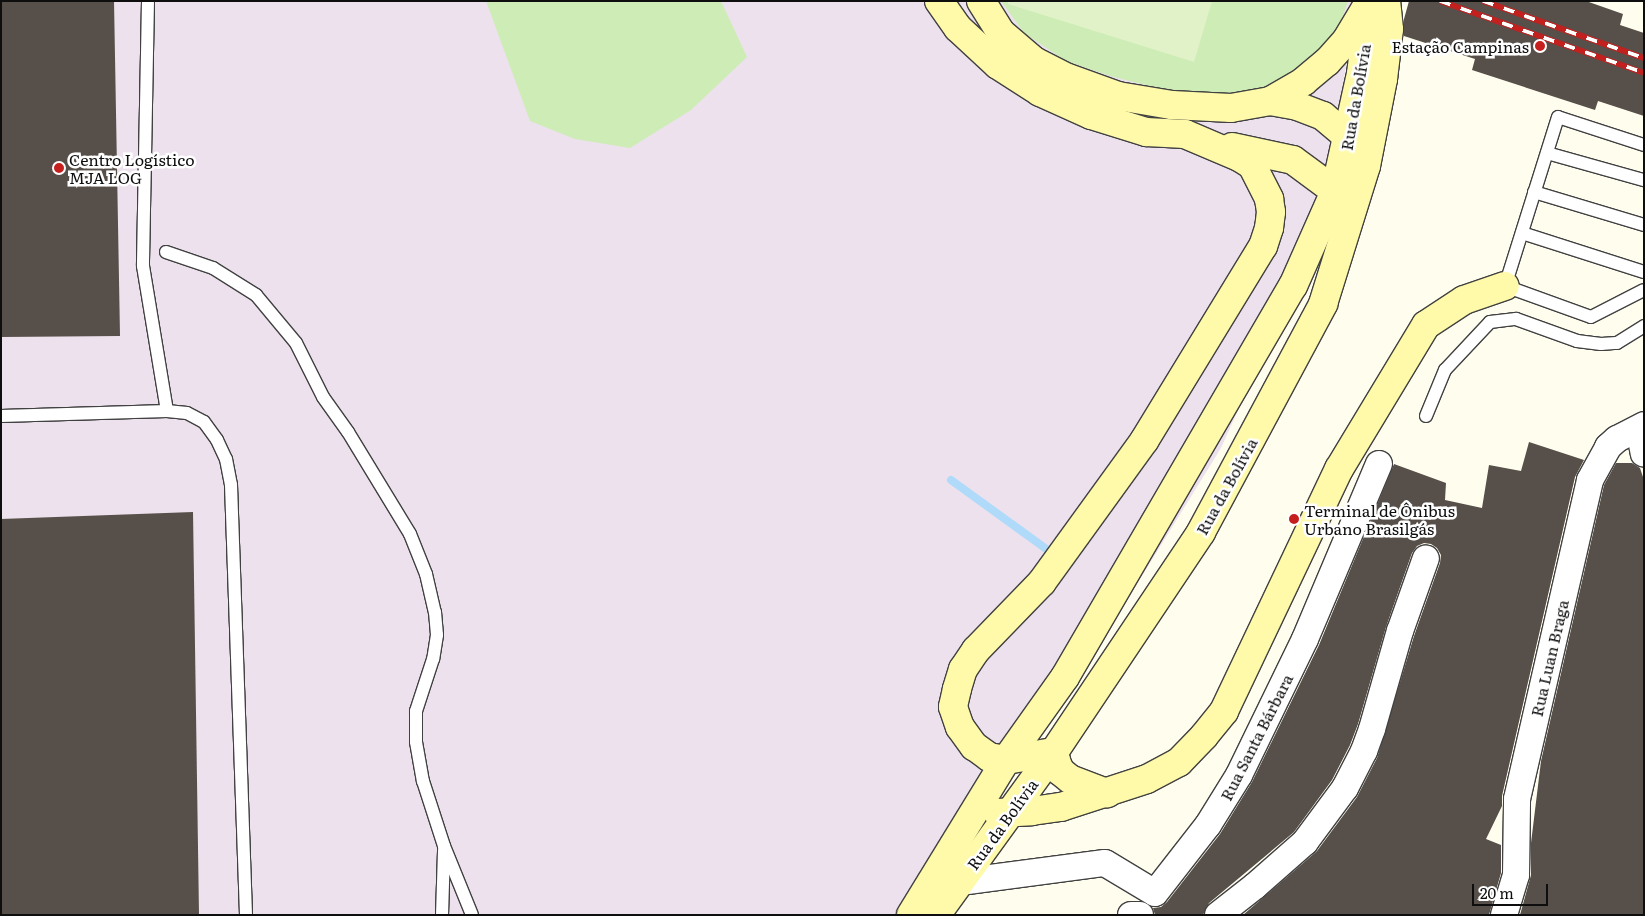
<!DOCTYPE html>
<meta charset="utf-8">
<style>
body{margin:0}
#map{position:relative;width:1645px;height:916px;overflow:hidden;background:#fffdee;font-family:Literata,serif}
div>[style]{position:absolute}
.industrial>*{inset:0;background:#ece1ed}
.green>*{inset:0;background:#ceecb5}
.pitch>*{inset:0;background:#e1f2c8}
.stream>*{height:8px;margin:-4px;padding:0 4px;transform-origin:4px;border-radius:4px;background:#b0daf9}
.building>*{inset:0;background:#574f49}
.roads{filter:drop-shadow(1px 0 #414141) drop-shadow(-1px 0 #414141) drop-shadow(0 1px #414141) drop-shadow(0 -1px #414141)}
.service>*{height:12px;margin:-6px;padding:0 6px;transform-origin:6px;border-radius:6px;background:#fff}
.minor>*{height:26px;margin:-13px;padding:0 13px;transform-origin:13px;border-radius:13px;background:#fff}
.secondary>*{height:28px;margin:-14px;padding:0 14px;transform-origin:14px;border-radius:14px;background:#fffaa9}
.rail>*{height:5.5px;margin-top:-2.75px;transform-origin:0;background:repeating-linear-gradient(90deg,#fff 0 11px,#c51f1e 0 22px);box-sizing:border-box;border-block:1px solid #c51f1e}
.dots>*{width:14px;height:14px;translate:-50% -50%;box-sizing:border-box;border:2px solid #fff;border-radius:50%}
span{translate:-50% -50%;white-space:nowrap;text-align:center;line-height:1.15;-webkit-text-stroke:5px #fff;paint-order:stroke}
.poi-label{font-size:16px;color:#0e0e0e}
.right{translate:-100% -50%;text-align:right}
.left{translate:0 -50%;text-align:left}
.street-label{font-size:16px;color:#0e0e0e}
.frame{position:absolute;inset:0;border:2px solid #0e0e0e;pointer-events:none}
.scale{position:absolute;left:1472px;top:884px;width:76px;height:22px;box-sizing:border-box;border:2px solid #0e0e0e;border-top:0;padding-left:6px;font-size:15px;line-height:18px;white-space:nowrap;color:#0e0e0e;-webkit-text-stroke:4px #fff;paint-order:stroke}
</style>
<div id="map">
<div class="industrial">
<div style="clip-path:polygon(1px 1px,1357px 1px,1333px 144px,1303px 266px,1221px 448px,1116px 618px,925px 869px,898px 915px,1px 915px)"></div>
</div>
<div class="green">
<div style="clip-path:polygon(486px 1px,721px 1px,747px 57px,691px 110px,630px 148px,575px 139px,530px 121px)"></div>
<div style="clip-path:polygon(1001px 1px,1348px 1px,1340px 25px,1327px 49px,1264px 92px,1220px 95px,1169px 91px,1110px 76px,1066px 61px,1024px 33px)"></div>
</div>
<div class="pitch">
<div style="clip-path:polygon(1008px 1px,1212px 1px,1194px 62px,1008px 4px)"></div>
</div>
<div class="stream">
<div style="left:951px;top:480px;width:121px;rotate:35.9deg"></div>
</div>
<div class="building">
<div style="clip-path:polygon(1px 1px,114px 1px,120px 336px,1px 337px)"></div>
<div style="clip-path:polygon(1409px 1px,1586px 1px,1623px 14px,1620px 25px,1644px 33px,1644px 116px,1598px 101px,1595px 110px,1472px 70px,1475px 59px,1404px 36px,1404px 19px)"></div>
<div style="clip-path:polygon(1529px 442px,1584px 460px,1575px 477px,1502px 796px,1502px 806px,1486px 839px,1501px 845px,1501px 873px,1489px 915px,1243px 915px,1317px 851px,1357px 797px,1377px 758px,1414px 636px,1440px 563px,1441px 555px,1437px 548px,1431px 544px,1424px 543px,1417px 546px,1412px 553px,1386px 627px,1358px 724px,1350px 745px,1332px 780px,1294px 832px,1209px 903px,1203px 915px,1155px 915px,1153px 908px,1161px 907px,1167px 902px,1220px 834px,1252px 782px,1319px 645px,1394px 464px,1446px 483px,1445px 500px,1482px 508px,1489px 465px,1521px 471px)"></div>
<div style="clip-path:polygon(1616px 463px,1632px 463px,1640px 468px,1644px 480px,1644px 915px,1520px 915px,1531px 875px,1531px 843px,1541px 761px,1604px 485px)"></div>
<div style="clip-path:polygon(193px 512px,199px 915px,1px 915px,1px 519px)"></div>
</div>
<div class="roads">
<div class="service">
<div style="left:148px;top:1px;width:265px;rotate:91.1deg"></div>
<div style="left:143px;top:266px;width:147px;rotate:80.6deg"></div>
<div style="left:1644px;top:145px;width:90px;rotate:-162deg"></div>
<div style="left:1558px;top:117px;width:177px;rotate:107.4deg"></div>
<div style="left:1505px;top:286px;width:91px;rotate:19.8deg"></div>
<div style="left:1591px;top:317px;width:59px;rotate:-27deg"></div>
<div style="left:1547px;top:153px;width:101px;rotate:15.6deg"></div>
<div style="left:1534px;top:192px;width:115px;rotate:16.7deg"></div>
<div style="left:1522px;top:233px;width:128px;rotate:17.7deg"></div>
<div style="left:166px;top:252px;width:50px;rotate:18.8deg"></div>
<div style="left:213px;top:268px;width:51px;rotate:32.1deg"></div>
<div style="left:256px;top:295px;width:62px;rotate:50.2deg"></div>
<div style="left:296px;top:343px;width:60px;rotate:63.4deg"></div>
<div style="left:323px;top:397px;width:43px;rotate:54.5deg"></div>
<div style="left:348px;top:432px;width:119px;rotate:58.7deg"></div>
<div style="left:410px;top:534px;width:43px;rotate:68.2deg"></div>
<div style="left:426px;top:574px;width:39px;rotate:77deg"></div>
<div style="left:435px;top:612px;width:23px;rotate:85deg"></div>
<div style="left:437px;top:635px;width:24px;rotate:99deg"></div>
<div style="left:433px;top:659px;width:55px;rotate:108.1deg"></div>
<div style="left:416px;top:711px;width:31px;rotate:90deg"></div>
<div style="left:416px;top:742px;width:40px;rotate:80deg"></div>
<div style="left:423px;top:781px;width:68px;rotate:72.1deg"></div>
<div style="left:444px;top:846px;width:74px;rotate:67.9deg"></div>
<div style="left:1px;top:416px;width:166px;rotate:-1.7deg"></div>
<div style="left:167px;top:411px;width:20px;rotate:6deg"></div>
<div style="left:187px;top:413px;width:19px;rotate:28deg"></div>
<div style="left:204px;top:422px;width:22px;rotate:54deg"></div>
<div style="left:217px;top:440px;width:21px;rotate:65deg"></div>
<div style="left:226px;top:459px;width:26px;rotate:79deg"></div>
<div style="left:231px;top:485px;width:430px;rotate:88deg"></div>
<div style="left:1426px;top:416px;width:50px;rotate:-67.6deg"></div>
<div style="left:1445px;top:370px;width:66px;rotate:-46.8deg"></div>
<div style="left:1490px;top:322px;width:26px;rotate:-7deg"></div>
<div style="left:1516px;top:319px;width:65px;rotate:19.8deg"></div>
<div style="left:1577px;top:341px;width:24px;rotate:7deg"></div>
<div style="left:1601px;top:344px;width:16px;rotate:-4deg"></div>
<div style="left:1617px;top:343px;width:32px;rotate:-32deg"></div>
<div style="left:442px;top:915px;width:65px;rotate:-88.2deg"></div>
</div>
<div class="minor">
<div style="left:1639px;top:429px;width:25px;rotate:79deg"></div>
<div style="left:960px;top:882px;width:146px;rotate:-7.5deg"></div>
<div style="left:1105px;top:863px;width:58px;rotate:31deg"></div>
<div style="left:1155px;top:893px;width:86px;rotate:-52.1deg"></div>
<div style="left:1208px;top:825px;width:59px;rotate:-58.2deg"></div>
<div style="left:1239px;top:775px;width:151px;rotate:-64.1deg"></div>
<div style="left:1305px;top:639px;width:190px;rotate:-67.1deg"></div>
<div style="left:1131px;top:915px;width:9px"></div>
<div style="left:1218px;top:915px;width:47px;rotate:-38.1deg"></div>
<div style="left:1255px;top:886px;width:67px;rotate:-41.3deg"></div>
<div style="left:1305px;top:842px;width:67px;rotate:-53.5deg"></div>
<div style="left:1345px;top:788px;width:42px;rotate:-62.8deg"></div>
<div style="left:1364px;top:751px;width:23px;rotate:-70deg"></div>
<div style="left:1372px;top:729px;width:102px;rotate:-74.1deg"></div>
<div style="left:1400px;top:631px;width:77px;rotate:-70.4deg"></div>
<div style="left:1504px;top:915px;width:42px;rotate:-73.3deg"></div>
<div style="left:1516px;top:875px;width:76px;rotate:-89.2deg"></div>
<div style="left:1517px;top:799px;width:327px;rotate:-77.1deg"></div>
<div style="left:1590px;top:480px;width:38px;rotate:-61deg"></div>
<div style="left:1608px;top:447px;width:12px;rotate:-42deg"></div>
<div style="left:1617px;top:439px;width:30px;rotate:-27deg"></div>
</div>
<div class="secondary">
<div style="left:939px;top:1px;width:33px;rotate:55deg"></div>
<div style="left:958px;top:28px;width:54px;rotate:42.8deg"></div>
<div style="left:998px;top:65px;width:50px;rotate:32.7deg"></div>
<div style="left:1040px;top:92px;width:56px;rotate:24.3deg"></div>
<div style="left:1091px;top:115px;width:58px;rotate:17.2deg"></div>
<div style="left:1146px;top:132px;width:39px;rotate:3deg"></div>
<div style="left:1185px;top:134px;width:59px;rotate:23.1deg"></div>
<div style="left:1239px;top:157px;width:15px;rotate:32deg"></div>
<div style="left:1252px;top:165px;width:38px;rotate:63deg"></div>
<div style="left:1269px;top:199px;width:13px;rotate:81deg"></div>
<div style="left:1271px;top:212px;width:16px;rotate:97deg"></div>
<div style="left:1269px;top:228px;width:19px;rotate:108deg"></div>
<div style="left:1263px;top:246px;width:228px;rotate:121.4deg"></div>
<div style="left:1144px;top:441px;width:174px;rotate:125.9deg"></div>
<div style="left:1042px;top:582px;width:95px;rotate:134.1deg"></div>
<div style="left:976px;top:650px;width:23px;rotate:124deg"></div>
<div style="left:963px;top:669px;width:21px;rotate:107deg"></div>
<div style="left:957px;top:689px;width:18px;rotate:103deg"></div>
<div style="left:953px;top:707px;width:21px;rotate:71deg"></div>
<div style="left:960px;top:727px;width:24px;rotate:54deg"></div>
<div style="left:974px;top:746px;width:19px;rotate:36deg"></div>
<div style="left:989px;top:757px;width:17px;rotate:10deg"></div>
<div style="left:1006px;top:760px;width:49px;rotate:-9.5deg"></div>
<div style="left:1054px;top:752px;width:9px;rotate:77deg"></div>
<div style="left:1056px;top:761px;width:11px;rotate:68deg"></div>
<div style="left:1060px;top:771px;width:13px;rotate:39deg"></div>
<div style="left:1070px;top:779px;width:40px;rotate:21deg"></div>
<div style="left:981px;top:1px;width:36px;rotate:58deg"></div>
<div style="left:1000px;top:32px;width:45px;rotate:40.5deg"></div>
<div style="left:1034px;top:61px;width:38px;rotate:27deg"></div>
<div style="left:1068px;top:78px;width:53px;rotate:19.8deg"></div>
<div style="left:1118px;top:96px;width:55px;rotate:9.5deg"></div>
<div style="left:1172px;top:105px;width:59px;rotate:2.9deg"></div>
<div style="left:1231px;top:108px;width:40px;rotate:-10deg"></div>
<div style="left:1270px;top:101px;width:39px;rotate:-30deg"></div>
<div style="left:1304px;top:81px;width:30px;rotate:-40deg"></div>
<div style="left:1327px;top:62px;width:28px;rotate:-48deg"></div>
<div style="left:1346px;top:41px;width:37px;rotate:-59deg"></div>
<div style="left:1270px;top:101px;width:27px;rotate:10deg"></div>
<div style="left:1297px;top:106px;width:28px;rotate:21deg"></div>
<div style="left:1323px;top:116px;width:33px;rotate:40deg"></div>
<div style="left:1348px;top:137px;width:17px;rotate:57deg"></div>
<div style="left:1232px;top:147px;width:62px;rotate:12deg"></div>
<div style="left:1293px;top:160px;width:52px;rotate:36.4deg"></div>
<div style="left:998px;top:813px;width:34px;rotate:-3deg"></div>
<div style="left:1032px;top:811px;width:29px;rotate:-8deg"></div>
<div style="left:1061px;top:807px;width:90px;rotate:-18deg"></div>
<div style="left:1147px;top:779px;width:36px;rotate:-28deg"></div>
<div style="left:1179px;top:762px;width:36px;rotate:-46deg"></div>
<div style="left:1204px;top:736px;width:32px;rotate:-51deg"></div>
<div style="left:1224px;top:711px;width:268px;rotate:-64.6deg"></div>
<div style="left:1339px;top:469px;width:168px;rotate:-58.9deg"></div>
<div style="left:1426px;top:325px;width:45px;rotate:-33.3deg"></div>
<div style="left:1464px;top:300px;width:43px;rotate:-18.9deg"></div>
<div style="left:911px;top:915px;width:182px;rotate:-58.5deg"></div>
<div style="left:1006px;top:760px;width:102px;rotate:-54.6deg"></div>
<div style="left:1065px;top:677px;width:453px;rotate:-59.8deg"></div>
<div style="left:1293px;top:286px;width:104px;rotate:-66.1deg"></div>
<div style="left:1335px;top:191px;width:120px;rotate:-77.5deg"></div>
<div style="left:1361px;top:74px;width:74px;rotate:-83deg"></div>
<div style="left:936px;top:915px;width:201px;rotate:-54.1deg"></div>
<div style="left:1054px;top:752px;width:265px;rotate:-56.2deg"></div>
<div style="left:1201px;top:532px;width:259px;rotate:-61.8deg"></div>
<div style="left:1323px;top:304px;width:145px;rotate:-72.7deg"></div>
<div style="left:1366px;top:166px;width:89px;rotate:-78.9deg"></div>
<div style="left:1383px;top:79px;width:50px;rotate:-83.2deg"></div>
<div style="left:1389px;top:29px;width:28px;rotate:-96deg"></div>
</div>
</div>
<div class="rail">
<div style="left:1440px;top:1px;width:216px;rotate:19.4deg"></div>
<div style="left:1483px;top:1px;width:171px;rotate:19.5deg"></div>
</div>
<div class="dots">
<div style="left:1540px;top:46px;background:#c51f1e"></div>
<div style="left:59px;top:168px;background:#c51f1e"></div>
<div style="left:1294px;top:519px;background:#c51f1e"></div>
</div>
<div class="poi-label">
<span class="right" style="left:1529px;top:46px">Estação Campinas</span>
<span class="left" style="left:69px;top:168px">Centro Logístico<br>MJA LOG</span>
<span class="left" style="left:1304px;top:519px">Terminal de Ônibus<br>Urbano Brasilgás</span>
</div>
<div class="street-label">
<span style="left:1355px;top:97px;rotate:-80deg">Rua da Bolívia</span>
<span style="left:1226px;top:486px;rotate:-61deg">Rua da Bolívia</span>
<span style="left:1549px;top:658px;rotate:-77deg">Rua Luan Braga</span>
<span style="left:1256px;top:737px;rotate:-63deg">Rua Santa Bárbara</span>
<span style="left:1002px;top:824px;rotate:-54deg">Rua da Bolívia</span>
</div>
<div class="frame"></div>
<div class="scale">20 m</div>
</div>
